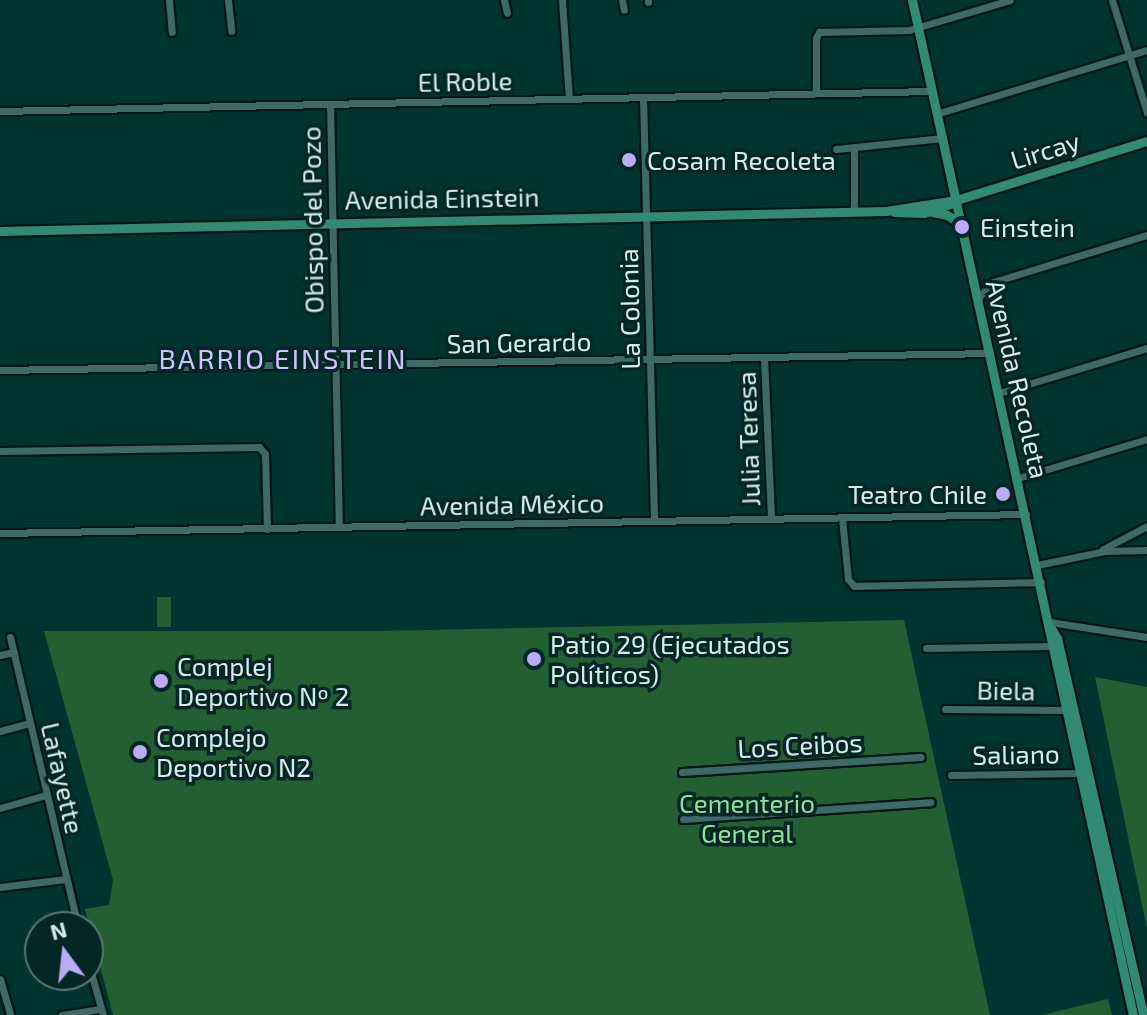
<!DOCTYPE html>
<meta charset="utf-8">
<style>
body{margin:0}
#map{position:relative;width:1147px;height:1015px;overflow:hidden;background:#013331;font-family:"Exo 2",sans-serif}
div>[style]{position:absolute}
.green>*{inset:0;background:#245f34}
.roads{filter:drop-shadow(2px 0 #021817) drop-shadow(-2px 0 #021817) drop-shadow(0 2px #021817) drop-shadow(0 -2px #021817)}
.minor>*{height:7px;margin:-3.5px;padding:0 3.5px;transform-origin:3.5px;border-radius:3.5px;background:#3d6966}
.major>*{height:9px;margin:-4.5px;padding:0 4.5px;transform-origin:4.5px;border-radius:4.5px;background:#328974}
.dots>*{width:22px;height:22px;translate:-50% -50%;box-sizing:border-box;border:4px solid #042726;border-radius:50%}
span{translate:-50% -50%;white-space:nowrap;text-align:center;line-height:1.15;-webkit-text-stroke:7px #042726;paint-order:stroke}
.street-label{font-size:26px;color:#d6edeb}
.poi-label{font-size:26px;color:#d6edeb}
.left{translate:0 -50%;text-align:left}
.right{translate:-100% -50%;text-align:right}
.park-label{font-size:26px;color:#8be19d}
.neighbourhood-label{font-size:28px;color:#cfc3fc;letter-spacing:2px}
.north{position:absolute;left:24px;top:911px;width:80px;height:80px;box-sizing:border-box;background:#042726;border:2px solid #587675;border-radius:50%;rotate:345deg;font-size:22px;font-weight:700;line-height:32px;text-align:center;color:#d6edeb}
.north::after{content:'';display:block;margin:auto;width:28px;height:36px;background:#bbaaf6;clip-path:polygon(50% 0,100% 100%,50% 72%,0 100%)}
</style>
<div id="map">
<div class="green">
<div style="clip-path:polygon(157px 597px,171px 597px,171px 627px,157px 627px)"></div>
<div style="clip-path:polygon(904px 620px,990px 1015px,113px 1015px,85px 909px,109px 905px,113px 880px,44px 631px,377px 631px)"></div>
<div style="clip-path:polygon(1095px 677px,1147px 687px,1147px 929px)"></div>
<div style="clip-path:polygon(1108px 999px,1112px 1015px,1042px 1015px)"></div>
</div>
<div class="roads">
<div class="minor">
<div style="left:169px;top:0;width:32px;rotate:85deg"></div>
<div style="left:228px;top:0;width:31px;rotate:84deg"></div>
<div style="left:504px;top:0;width:13px;rotate:77deg"></div>
<div style="left:562px;top:0;width:99px;rotate:86deg"></div>
<div style="left:622px;top:0;width:10px;rotate:79deg"></div>
<div style="left:648px;top:0;width:2px;rotate:90deg"></div>
<div style="left:1112px;top:0;width:118px;rotate:72.8deg"></div>
<div style="left:816px;top:93px;width:55px;rotate:-90deg"></div>
<div style="left:816px;top:38px;width:7px;rotate:-63deg"></div>
<div style="left:819px;top:32px;width:90px;rotate:-1.3deg"></div>
<div style="left:909px;top:30px;width:105px;rotate:-16.5deg"></div>
<div style="left:643px;top:97px;width:424px;rotate:88.5deg"></div>
<div style="left:330px;top:104px;width:423px;rotate:88.8deg"></div>
<div style="left:0;top:111px;width:931px;rotate:-1.23deg"></div>
<div style="left:936px;top:114px;width:220px;rotate:-16.9deg"></div>
<div style="left:836px;top:149px;width:107px;rotate:-5.9deg"></div>
<div style="left:854px;top:212px;width:65px;rotate:-90deg"></div>
<div style="left:978px;top:298px;width:22px;rotate:-47deg"></div>
<div style="left:993px;top:282px;width:161px;rotate:-17deg"></div>
<div style="left:764px;top:357px;width:162px;rotate:87.5deg"></div>
<div style="left:0;top:370px;width:990px;rotate:-0.98deg"></div>
<div style="left:999px;top:393px;width:155px;rotate:-16.9deg"></div>
<div style="left:0;top:451px;width:259px;rotate:-0.9deg"></div>
<div style="left:259px;top:447px;width:9px;rotate:49deg"></div>
<div style="left:265px;top:454px;width:75px;rotate:88.5deg"></div>
<div style="left:1018px;top:478px;width:135px;rotate:-16.8deg"></div>
<div style="left:842px;top:518px;width:61px;rotate:84.4deg"></div>
<div style="left:848px;top:579px;width:9px;rotate:49deg"></div>
<div style="left:854px;top:586px;width:187px;rotate:-1.2deg"></div>
<div style="left:0;top:533px;width:1026px;rotate:-1.06deg"></div>
<div style="left:1103px;top:549px;width:50px;rotate:-27.6deg"></div>
<div style="left:1037px;top:565px;width:69px;rotate:-11.6deg"></div>
<div style="left:1105px;top:551px;width:42px;rotate:-1.4deg"></div>
<div style="left:1050px;top:622px;width:98px;rotate:8.8deg"></div>
<div style="left:10px;top:637px;width:298px;rotate:76.8deg"></div>
<div style="left:926px;top:648px;width:126px;rotate:-0.9deg"></div>
<div style="left:0;top:655px;width:14px;rotate:-12deg"></div>
<div style="left:945px;top:709px;width:122px;rotate:0.5deg"></div>
<div style="left:0;top:731px;width:31px;rotate:-15deg"></div>
<div style="left:682px;top:772px;width:239px;rotate:-3.6deg"></div>
<div style="left:951px;top:775px;width:130px;rotate:-0.9deg"></div>
<div style="left:0;top:808px;width:48px;rotate:-15.8deg"></div>
<div style="left:683px;top:819px;width:248px;rotate:-3.9deg"></div>
<div style="left:0;top:887px;width:66px;rotate:-6.9deg"></div>
<div style="left:88px;top:962px;width:55px;rotate:74.2deg"></div>
<div style="left:0;top:979px;width:37px;rotate:74deg"></div>
<div style="left:62px;top:1015px;width:39px;rotate:-9deg"></div>
</div>
<div class="major">
<div style="left:912px;top:0;width:1039px;rotate:77.72deg"></div>
<div style="left:894px;top:212px;width:30px;rotate:2deg"></div>
<div style="left:924px;top:213px;width:28px;rotate:-19deg"></div>
<div style="left:932px;top:212px;width:15px;rotate:11deg"></div>
<div style="left:947px;top:215px;width:17px;rotate:33deg"></div>
<div style="left:0;top:231px;width:886px;rotate:-1.29deg"></div>
<div style="left:886px;top:211px;width:71px;rotate:-8.9deg"></div>
<div style="left:956px;top:200px;width:200px;rotate:-17.2deg"></div>
<div style="left:1051px;top:628px;width:12px;rotate:59deg"></div>
<div style="left:1057px;top:638px;width:387px;rotate:77.1deg"></div>
</div>
</div>
<div class="dots">
<div style="left:629px;top:160px;background:#bbaaf6"></div>
<div style="left:962px;top:227px;background:#bbaaf6"></div>
<div style="left:1003px;top:494px;background:#bbaaf6"></div>
<div style="left:534px;top:659px;background:#bbaaf6"></div>
<div style="left:161px;top:681px;background:#bbaaf6"></div>
<div style="left:140px;top:752px;background:#bbaaf6"></div>
</div>
<div class="street-label">
<span style="left:465px;top:81px;rotate:-1deg">El Roble</span>
<span style="left:1045px;top:150px;rotate:-17deg">Lircay</span>
<span style="left:442px;top:198px;rotate:-1deg">Avenida Einstein</span>
<span style="left:312px;top:220px;rotate:-91deg">Obispo del Pozo</span>
<span style="left:629px;top:309px;rotate:-91deg">La Colonia</span>
<span style="left:519px;top:342px;rotate:-1deg">San Gerardo</span>
<span style="left:1018px;top:379px;rotate:77deg">Avenida Recoleta</span>
<span style="left:748px;top:439px;rotate:-92deg">Julia Teresa</span>
<span style="left:512px;top:504px;rotate:-1deg">Avenida México</span>
<span style="left:1006px;top:690px;rotate:1deg">Biela</span>
<span style="left:800px;top:745px;rotate:-3deg">Los Ceibos</span>
<span style="left:1016px;top:754px;rotate:-1deg">Saliano</span>
<span style="left:63px;top:778px;rotate:77deg">Lafayette</span>
</div>
<div class="poi-label">
<span class="left" style="left:647px;top:160px">Cosam Recoleta</span>
<span class="left" style="left:980px;top:227px">Einstein</span>
<span class="right" style="left:987px;top:494px">Teatro Chile</span>
<span class="left" style="left:550px;top:659px">Patio 29 (Ejecutados<br>Políticos)</span>
<span class="left" style="left:177px;top:681px">Complej<br>Deportivo Nº 2</span>
<span class="left" style="left:156px;top:752px">Complejo<br>Deportivo N2</span>
</div>
<div class="park-label">
<span style="left:747px;top:818px">Cementerio<br>General</span>
</div>
<div class="neighbourhood-label">
<span style="left:283px;top:358px">BARRIO EINSTEIN</span>
</div>
<div class="north">N</div>
</div>
